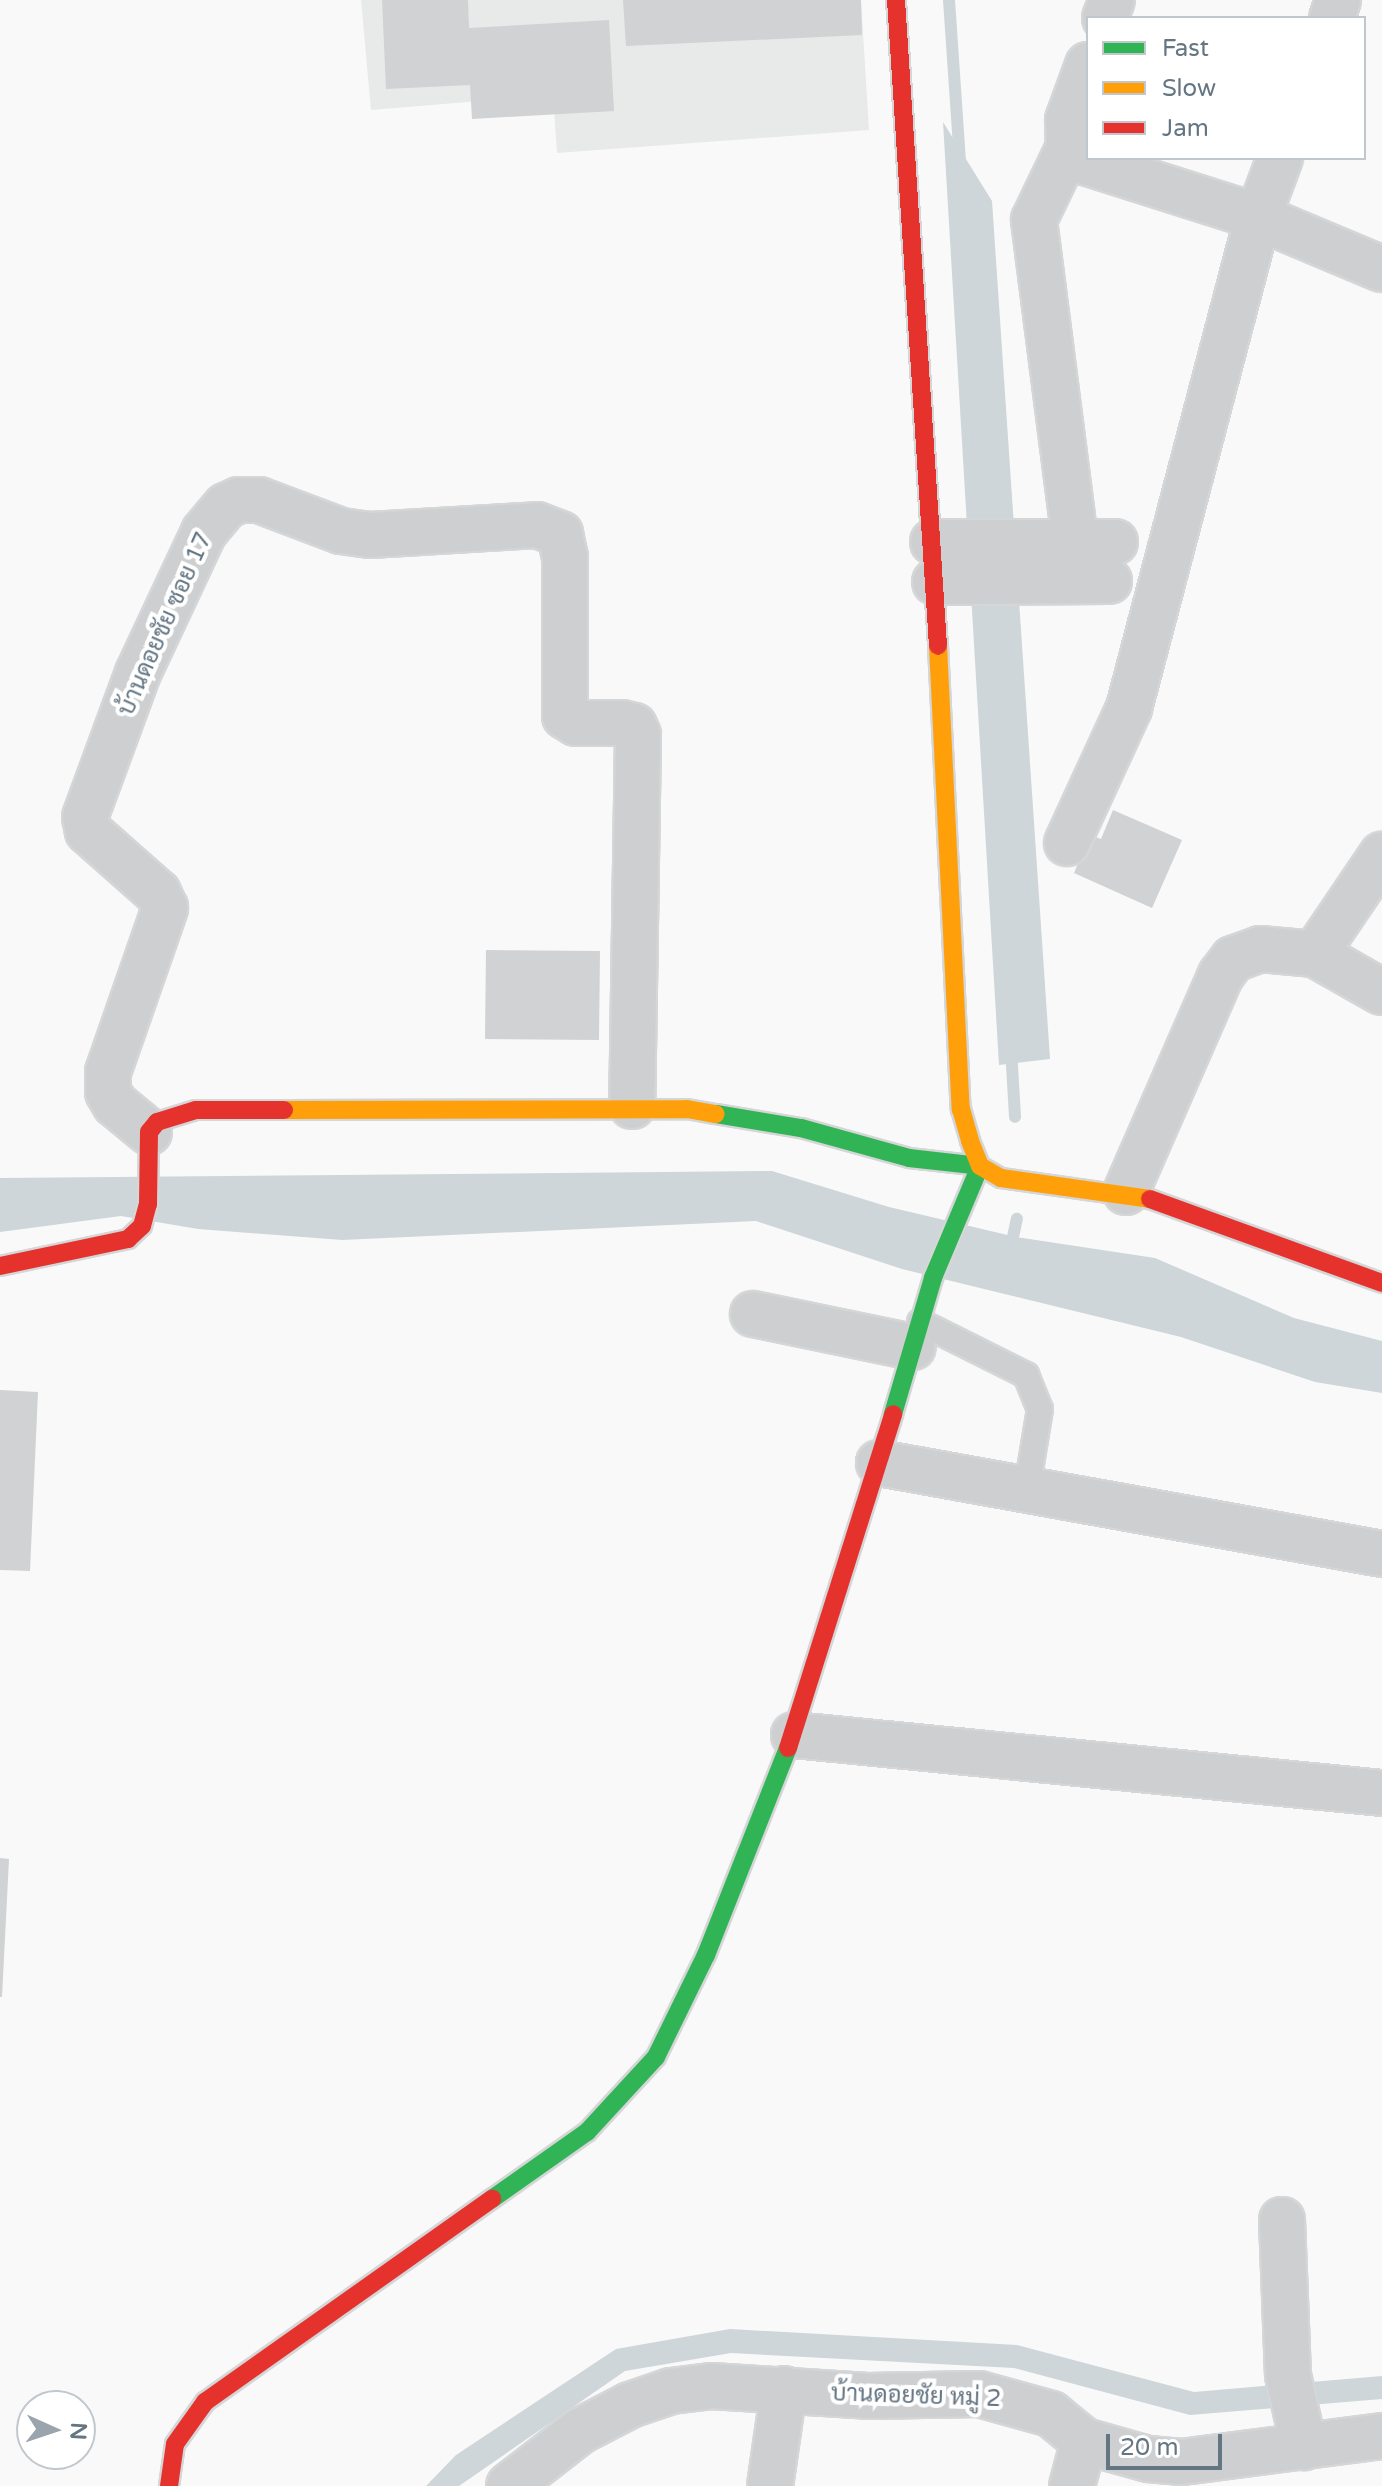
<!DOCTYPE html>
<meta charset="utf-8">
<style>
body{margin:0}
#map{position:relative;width:1382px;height:2486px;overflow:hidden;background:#f9f9f9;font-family:"Varela Round",Sarabun,sans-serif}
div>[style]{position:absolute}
.built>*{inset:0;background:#e8e9e9}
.water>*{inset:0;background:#ced6d9}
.stream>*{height:12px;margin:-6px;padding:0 6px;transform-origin:6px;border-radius:6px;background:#ced6d9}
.building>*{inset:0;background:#d0d2d3}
.roads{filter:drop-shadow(2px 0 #d5d6d7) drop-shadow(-2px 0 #d5d6d7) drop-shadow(0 2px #d5d6d7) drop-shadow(0 -2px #d5d6d7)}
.lane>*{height:24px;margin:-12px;padding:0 12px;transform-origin:12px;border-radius:12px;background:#cecfd0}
.street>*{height:44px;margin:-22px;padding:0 22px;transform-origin:22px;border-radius:22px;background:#cecfd0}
.fast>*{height:18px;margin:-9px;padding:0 9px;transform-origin:9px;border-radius:9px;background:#30b455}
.slow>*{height:18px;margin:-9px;padding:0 9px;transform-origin:9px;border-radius:9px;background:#ff9f0a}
.jam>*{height:18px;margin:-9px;padding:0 9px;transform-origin:9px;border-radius:9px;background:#e5322d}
span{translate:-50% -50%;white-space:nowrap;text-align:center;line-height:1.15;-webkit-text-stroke:8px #fff;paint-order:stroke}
.street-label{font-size:24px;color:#657683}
.legend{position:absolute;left:1086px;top:16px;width:280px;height:144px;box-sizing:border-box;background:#fff;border:2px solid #c1c8cd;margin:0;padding:10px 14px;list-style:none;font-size:24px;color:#657683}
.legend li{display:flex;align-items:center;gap:16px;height:40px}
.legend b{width:40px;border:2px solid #c1c8cd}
.north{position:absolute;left:16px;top:2390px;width:80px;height:80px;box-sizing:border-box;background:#fff;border:2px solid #c1c8cd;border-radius:50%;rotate:93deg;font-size:22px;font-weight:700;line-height:32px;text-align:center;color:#657683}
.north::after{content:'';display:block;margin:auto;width:28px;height:36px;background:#99a4ac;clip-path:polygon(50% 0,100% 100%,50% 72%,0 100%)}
.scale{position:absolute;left:1106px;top:2434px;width:116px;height:36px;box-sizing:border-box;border:4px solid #657683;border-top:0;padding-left:10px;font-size:24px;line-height:28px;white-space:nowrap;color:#657683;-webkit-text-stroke:6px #fff;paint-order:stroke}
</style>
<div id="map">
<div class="built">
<div style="clip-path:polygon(361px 0,861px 0,869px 130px,557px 153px,553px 95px,371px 110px)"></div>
</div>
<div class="water">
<div style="clip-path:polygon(943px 122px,992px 201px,1050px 1059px,999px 1065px)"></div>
<div style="clip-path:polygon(772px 1171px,889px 1207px,1016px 1237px,1155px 1258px,1294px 1318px,1382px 1341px,1382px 1393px,1315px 1382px,1181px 1337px,902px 1269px,756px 1221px,342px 1240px,198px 1229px,121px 1216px,0 1232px,0 1178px)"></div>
<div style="clip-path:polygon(730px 2329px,1017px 2345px,1194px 2392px,1382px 2376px,1382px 2399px,1190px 2415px,1014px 2368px,731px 2353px,625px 2371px,459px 2486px,426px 2486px,456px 2455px,616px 2349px)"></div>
</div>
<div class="stream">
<div style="left:949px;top:0;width:160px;rotate:86.1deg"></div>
<div style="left:1011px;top:1049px;width:68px;rotate:86.6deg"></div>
<div style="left:1010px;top:1251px;width:33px;rotate:-78deg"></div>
</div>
<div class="building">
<div style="clip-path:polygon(382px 0,468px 0,469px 28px,609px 20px,614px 111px,472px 119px,470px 85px,386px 89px)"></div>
<div style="clip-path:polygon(623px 0,861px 0,862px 35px,626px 46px)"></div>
<div style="clip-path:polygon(1113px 810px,1182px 840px,1152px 908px,1074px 873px,1090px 835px,1101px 839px)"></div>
<div style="clip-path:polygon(486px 950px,600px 951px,599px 1040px,485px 1039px)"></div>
<div style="clip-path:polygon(0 1390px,38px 1392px,30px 1571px,0 1570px)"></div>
<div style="clip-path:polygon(0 1858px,9px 1859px,2px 1997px,0 1997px)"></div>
</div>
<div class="roads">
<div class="lane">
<div style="left:920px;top:1322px;width:119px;rotate:26.6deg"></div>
<div style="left:1026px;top:1375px;width:37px;rotate:68deg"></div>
<div style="left:1040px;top:1409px;width:62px;rotate:99.3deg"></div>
</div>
<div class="street">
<div style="left:1105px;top:18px;width:19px;rotate:-69deg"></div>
<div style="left:1332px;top:18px;width:19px;rotate:-72deg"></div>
<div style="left:1088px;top:65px;width:59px;rotate:110deg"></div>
<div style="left:1068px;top:120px;width:27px;rotate:88deg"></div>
<div style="left:1069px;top:147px;width:22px;rotate:43deg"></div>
<div style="left:1085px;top:162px;width:182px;rotate:17.6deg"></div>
<div style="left:1258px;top:217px;width:134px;rotate:22.8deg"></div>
<div style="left:1069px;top:147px;width:81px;rotate:115.6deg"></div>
<div style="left:1034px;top:220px;width:324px;rotate:82.7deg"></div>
<div style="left:933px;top:542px;width:182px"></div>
<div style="left:935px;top:582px;width:174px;rotate:-0.3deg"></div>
<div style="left:1067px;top:843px;width:149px;rotate:-65.3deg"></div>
<div style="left:1129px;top:708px;width:508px;rotate:-75.28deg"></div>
<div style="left:1258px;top:217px;width:63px;rotate:-69.6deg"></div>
<div style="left:1315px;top:954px;width:120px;rotate:-55.9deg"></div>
<div style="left:149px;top:1132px;width:44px;rotate:-140.5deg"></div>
<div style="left:115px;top:1104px;width:14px;rotate:-120deg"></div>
<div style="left:108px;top:1092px;width:20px;rotate:-90deg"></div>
<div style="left:108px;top:1072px;width:174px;rotate:-70.8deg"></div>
<div style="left:165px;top:908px;width:17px;rotate:-115deg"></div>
<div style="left:158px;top:893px;width:94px;rotate:-138.5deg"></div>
<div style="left:88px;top:831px;width:14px;rotate:-102deg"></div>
<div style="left:85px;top:817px;width:153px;rotate:-69.8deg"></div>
<div style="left:138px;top:673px;width:156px;rotate:-64.9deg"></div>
<div style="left:204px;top:532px;width:34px;rotate:-50deg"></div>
<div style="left:226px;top:506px;width:14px;rotate:-25deg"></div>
<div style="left:239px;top:500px;width:20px"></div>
<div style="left:259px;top:500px;width:88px;rotate:20.7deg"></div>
<div style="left:341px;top:531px;width:29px;rotate:8deg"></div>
<div style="left:370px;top:535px;width:167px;rotate:-3.4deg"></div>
<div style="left:537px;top:525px;width:25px;rotate:21deg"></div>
<div style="left:560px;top:534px;width:24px;rotate:78deg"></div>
<div style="left:565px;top:557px;width:159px;rotate:90deg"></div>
<div style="left:565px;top:716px;width:13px;rotate:32deg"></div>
<div style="left:576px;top:723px;width:46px"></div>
<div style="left:622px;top:723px;width:12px;rotate:14deg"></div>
<div style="left:634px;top:726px;width:10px;rotate:66deg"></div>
<div style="left:638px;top:735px;width:371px;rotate:90.9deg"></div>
<div style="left:1126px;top:1192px;width:237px;rotate:-66.4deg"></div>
<div style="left:1221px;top:975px;width:20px;rotate:-53deg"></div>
<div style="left:1233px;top:959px;width:29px;rotate:-20deg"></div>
<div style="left:1260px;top:949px;width:55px;rotate:5.2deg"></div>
<div style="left:1315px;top:954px;width:77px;rotate:29.6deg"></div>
<div style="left:753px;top:1314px;width:163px;rotate:11.7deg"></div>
<div style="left:879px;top:1463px;width:511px;rotate:10.25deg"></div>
<div style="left:794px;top:1735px;width:591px;rotate:5.63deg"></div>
<div style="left:1282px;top:2220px;width:155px;rotate:87.8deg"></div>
<div style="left:1288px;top:2375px;width:74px;rotate:77.5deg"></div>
<div style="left:509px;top:2486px;width:90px;rotate:-37.8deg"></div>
<div style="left:580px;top:2431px;width:56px;rotate:-27.5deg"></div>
<div style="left:630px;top:2405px;width:43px;rotate:-18.9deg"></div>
<div style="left:671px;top:2391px;width:40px;rotate:-7.1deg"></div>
<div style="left:711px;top:2386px;width:157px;rotate:3.6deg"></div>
<div style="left:868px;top:2396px;width:111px;rotate:-1deg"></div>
<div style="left:979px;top:2394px;width:75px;rotate:15.5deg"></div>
<div style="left:1051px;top:2414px;width:43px;rotate:39.3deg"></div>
<div style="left:1084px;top:2441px;width:66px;rotate:15.7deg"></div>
<div style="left:1148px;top:2459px;width:34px;rotate:5deg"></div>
<div style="left:1182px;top:2462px;width:202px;rotate:-7.4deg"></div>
<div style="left:770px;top:2486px;width:98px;rotate:-81.8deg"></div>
<div style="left:1072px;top:2486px;width:47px;rotate:-75.1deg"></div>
</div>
<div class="fast">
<div style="left:716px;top:1114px;width:86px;rotate:9.4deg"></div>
<div style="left:801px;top:1128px;width:112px;rotate:15.5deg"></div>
<div style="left:909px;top:1158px;width:71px;rotate:6.4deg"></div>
<div style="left:980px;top:1166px;width:121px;rotate:112.8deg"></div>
<div style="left:933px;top:1278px;width:142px;rotate:106.4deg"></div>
<div style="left:492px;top:2199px;width:116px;rotate:-35.2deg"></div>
<div style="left:587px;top:2132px;width:102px;rotate:-47.4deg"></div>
<div style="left:656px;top:2057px;width:114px;rotate:-63.9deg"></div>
<div style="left:706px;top:1955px;width:223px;rotate:-68.4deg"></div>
</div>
<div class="slow">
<div style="left:938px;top:646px;width:464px;rotate:87.2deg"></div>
<div style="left:961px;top:1109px;width:33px;rotate:74deg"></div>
<div style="left:970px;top:1141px;width:27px;rotate:68deg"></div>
<div style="left:980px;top:1166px;width:24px;rotate:30deg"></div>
<div style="left:1001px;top:1178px;width:150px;rotate:8deg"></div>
<div style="left:284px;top:1110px;width:403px;rotate:-0.1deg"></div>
<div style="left:687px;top:1109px;width:29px;rotate:10deg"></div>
</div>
<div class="jam">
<div style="left:896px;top:0;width:647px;rotate:86.28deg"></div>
<div style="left:1150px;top:1199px;width:247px;rotate:19.9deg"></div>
<div style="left:0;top:1266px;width:131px;rotate:-11.9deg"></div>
<div style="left:128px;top:1239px;width:19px;rotate:-43deg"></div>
<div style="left:142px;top:1226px;width:23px;rotate:-75deg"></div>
<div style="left:148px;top:1204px;width:72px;rotate:-89.2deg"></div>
<div style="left:149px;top:1132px;width:13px;rotate:-51deg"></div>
<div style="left:157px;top:1122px;width:41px;rotate:-17.1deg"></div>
<div style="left:196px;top:1110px;width:88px"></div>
<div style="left:788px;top:1748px;width:350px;rotate:-72.5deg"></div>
<div style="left:169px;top:2486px;width:42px;rotate:-81.9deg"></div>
<div style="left:175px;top:2444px;width:52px;rotate:-54.5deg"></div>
<div style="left:205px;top:2402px;width:352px;rotate:-35.3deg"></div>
</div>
</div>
<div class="street-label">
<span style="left:165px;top:624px;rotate:-66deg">บ้านดอยชัย ซอย 17</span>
<span style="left:916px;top:2396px;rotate:2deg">บ้านดอยชัย หมู่ 2</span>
</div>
<ul class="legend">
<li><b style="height:10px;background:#30b455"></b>Fast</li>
<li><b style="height:10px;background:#ff9f0a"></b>Slow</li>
<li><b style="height:10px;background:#e5322d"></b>Jam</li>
</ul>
<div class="north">N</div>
<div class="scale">20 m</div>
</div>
